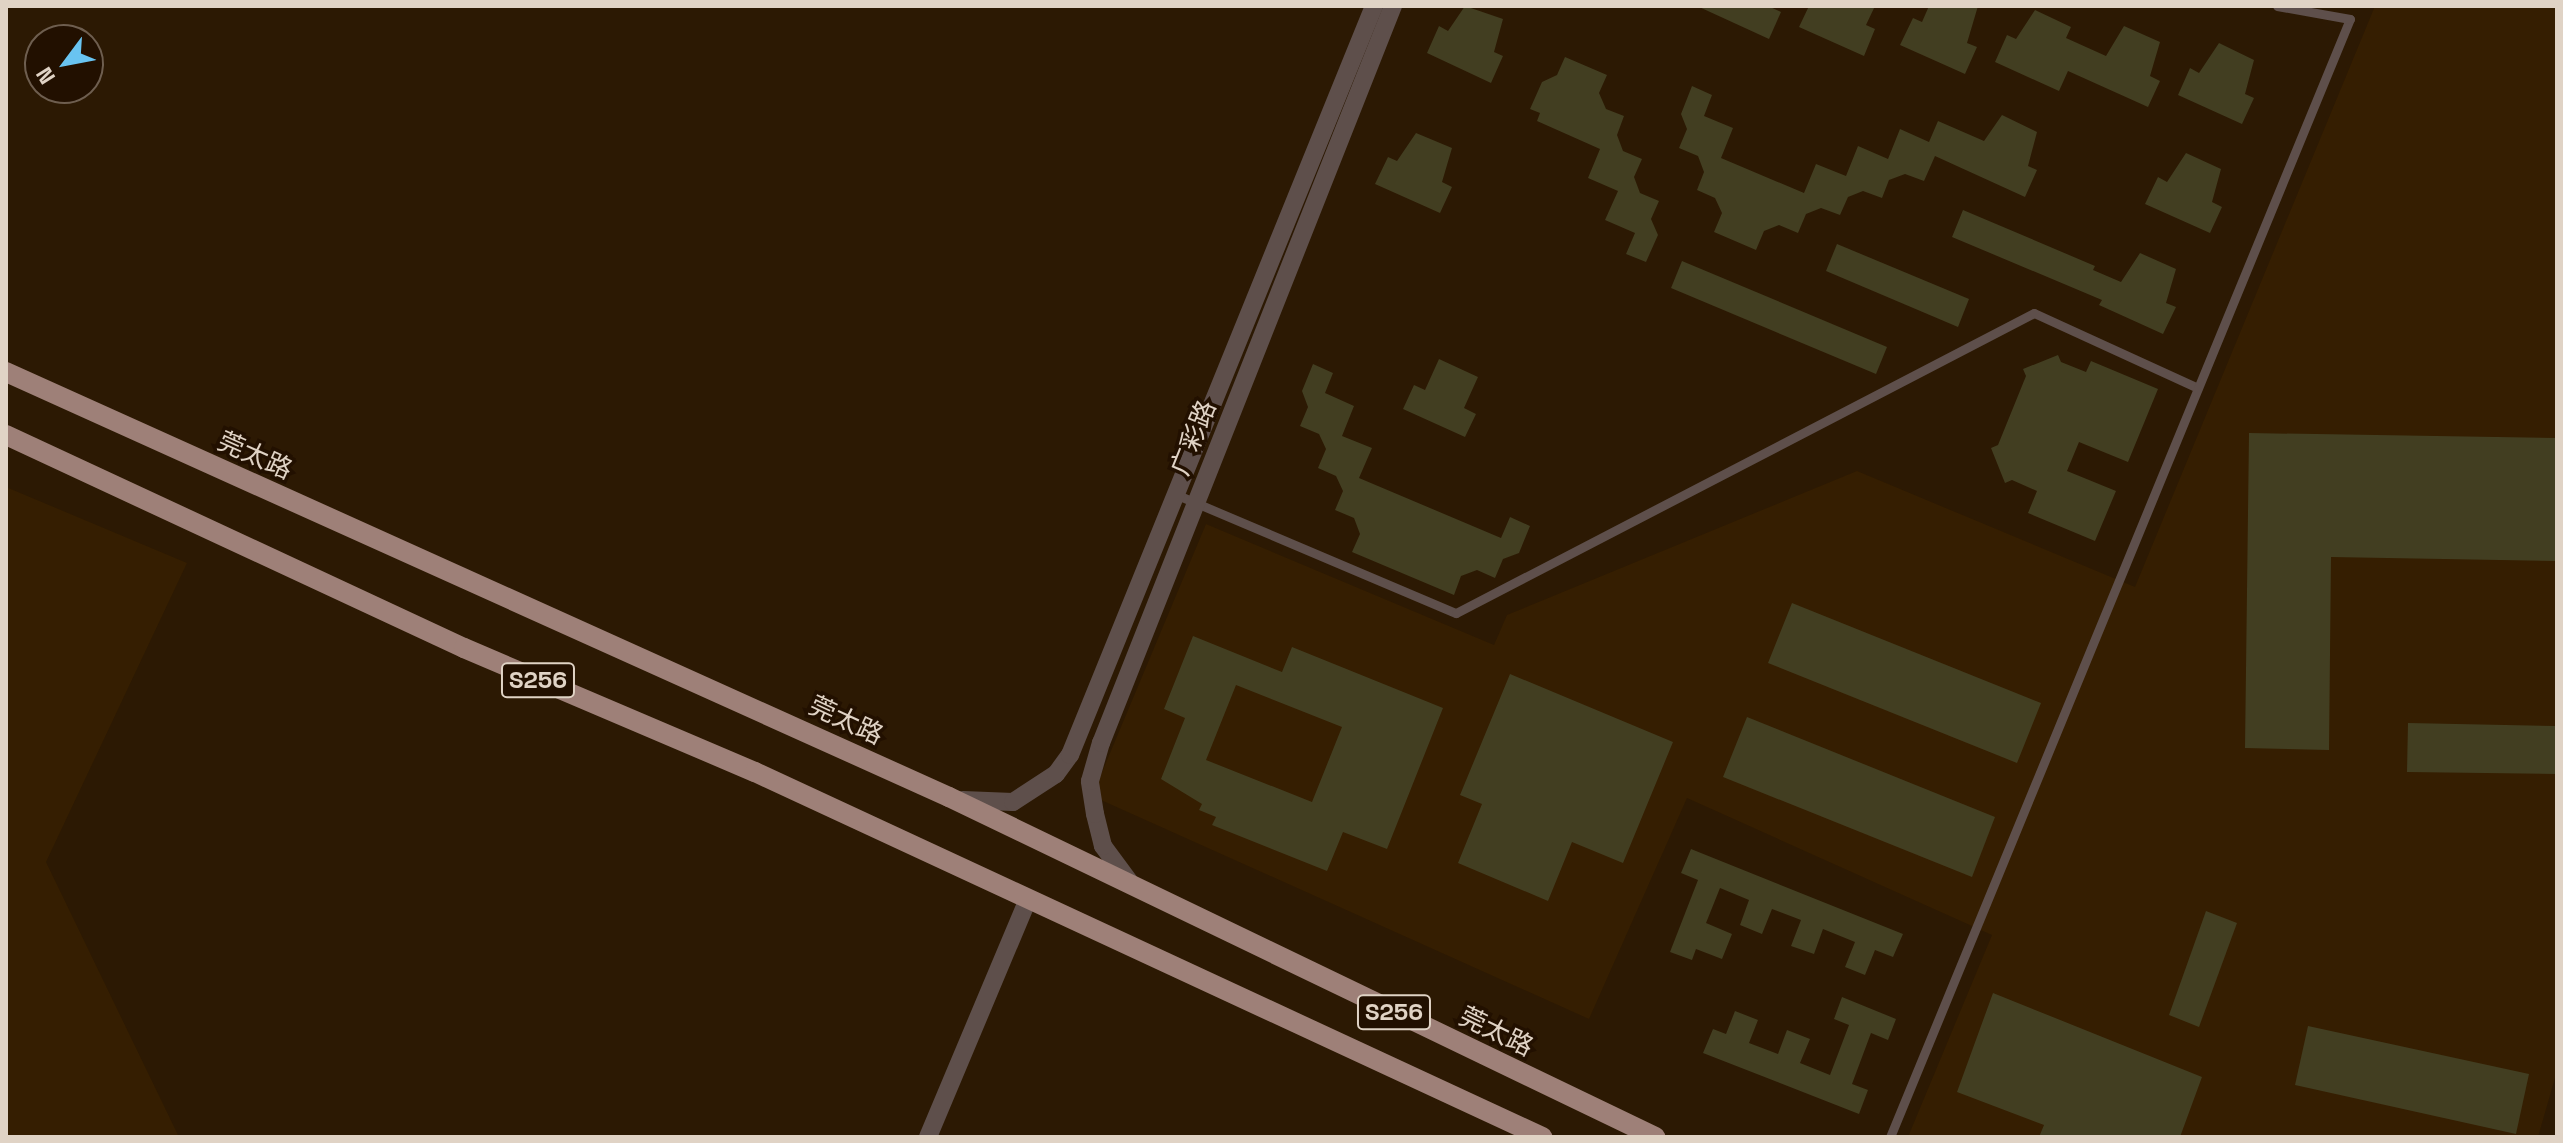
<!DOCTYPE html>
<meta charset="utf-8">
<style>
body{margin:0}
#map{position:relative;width:2563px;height:1143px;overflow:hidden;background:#2c1903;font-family:"Space Grotesk","Noto Sans SC",sans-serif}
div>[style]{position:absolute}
.built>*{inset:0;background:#351e01}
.building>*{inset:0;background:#423e21}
.lane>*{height:9px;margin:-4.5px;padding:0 4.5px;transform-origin:4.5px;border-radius:4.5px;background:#5e4f4b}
.street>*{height:18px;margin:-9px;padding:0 9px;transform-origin:9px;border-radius:9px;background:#5e4f4b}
.primary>*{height:20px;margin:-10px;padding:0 10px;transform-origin:10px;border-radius:10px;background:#9e8078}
span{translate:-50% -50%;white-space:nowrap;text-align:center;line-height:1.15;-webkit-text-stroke:7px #221000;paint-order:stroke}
.shield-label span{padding:2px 6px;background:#221000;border:2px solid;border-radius:6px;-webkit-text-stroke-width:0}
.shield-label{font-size:24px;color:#e0d3c5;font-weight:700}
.street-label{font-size:26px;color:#e0d3c5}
.frame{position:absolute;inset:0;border:8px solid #e0d3c5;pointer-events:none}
.north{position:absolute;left:24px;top:24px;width:80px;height:80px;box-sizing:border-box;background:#221000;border:2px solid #6e5e4f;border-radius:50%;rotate:238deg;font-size:22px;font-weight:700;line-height:32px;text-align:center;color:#e0d3c5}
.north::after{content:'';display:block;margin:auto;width:28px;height:36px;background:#69c4f1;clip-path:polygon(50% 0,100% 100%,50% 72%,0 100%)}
</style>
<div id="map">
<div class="built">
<div style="clip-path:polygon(2375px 6px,2557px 6px,2557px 1071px,2538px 1137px,1908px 1137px,1992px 935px,1687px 798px,1589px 1019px,1092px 796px,1206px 524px,1494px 645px,1507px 615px,1857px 471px,2135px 587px)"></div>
<div style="clip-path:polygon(6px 487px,187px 563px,46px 862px,179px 1137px,6px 1137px)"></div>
</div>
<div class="building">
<div style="clip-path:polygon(1465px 6px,1503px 19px,1494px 52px,1503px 56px,1491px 83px,1427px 53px,1439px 26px,1448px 31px)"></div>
<div style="clip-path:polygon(1697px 6px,1768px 6px,1781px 12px,1769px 39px)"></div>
<div style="clip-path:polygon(1809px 6px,1875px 6px,1866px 25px,1875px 29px,1864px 56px,1799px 27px)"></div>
<div style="clip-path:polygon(1929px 6px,1978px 6px,1967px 43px,1977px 47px,1965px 74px,1900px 45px,1913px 18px,1922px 22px)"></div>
<div style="clip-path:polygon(2035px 10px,2071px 27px,2066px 38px,2106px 56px,2124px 26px,2160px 42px,2150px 76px,2160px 81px,2148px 107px,2068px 71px,2059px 91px,1995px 62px,2007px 35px,2016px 39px)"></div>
<div style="clip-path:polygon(2219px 43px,2254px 60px,2245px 94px,2254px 98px,2242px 124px,2178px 95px,2190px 68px,2199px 73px)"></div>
<div style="clip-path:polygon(1565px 57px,1607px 75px,1599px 93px,1606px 109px,1624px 116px,1617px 135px,1623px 151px,1642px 159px,1634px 177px,1640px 193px,1659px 201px,1651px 219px,1658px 235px,1646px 262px,1626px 254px,1635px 233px,1605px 220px,1618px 191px,1588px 178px,1600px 149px,1537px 121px,1540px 113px,1530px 109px,1542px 82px,1557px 75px)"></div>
<div style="clip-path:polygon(1692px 86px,1712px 95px,1704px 116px,1733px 128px,1721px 158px,1804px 193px,1816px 164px,1846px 176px,1858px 146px,1888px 159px,1900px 129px,1929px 142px,1938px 121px,1984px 141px,2002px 115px,2037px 132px,2028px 166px,2037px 170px,2025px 197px,1935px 156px,1924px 181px,1905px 174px,1889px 180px,1882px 198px,1863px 191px,1848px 197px,1840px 215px,1821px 208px,1806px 214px,1798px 233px,1779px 225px,1764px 231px,1756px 250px,1714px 232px,1722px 213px,1715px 198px,1697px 190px,1704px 172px,1698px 156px,1679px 148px,1687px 129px,1681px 114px)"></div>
<div style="clip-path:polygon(1416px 133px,1452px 148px,1442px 182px,1452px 187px,1440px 213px,1375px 184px,1388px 157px,1397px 161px)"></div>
<div style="clip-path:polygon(2186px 153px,2221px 169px,2212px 202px,2222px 207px,2210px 233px,2145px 204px,2158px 177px,2167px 182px)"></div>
<div style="clip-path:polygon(1963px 210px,2095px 266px,2093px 270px,2121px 282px,2140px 253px,2176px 269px,2166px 303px,2176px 307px,2163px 334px,2099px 305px,2102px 300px,1952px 237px)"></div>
<div style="clip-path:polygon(1837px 244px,1969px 299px,1958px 327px,1826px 271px)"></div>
<div style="clip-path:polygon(1682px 261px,1887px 347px,1876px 374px,1671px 288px)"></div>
<div style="clip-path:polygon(2058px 355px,2061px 362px,2086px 372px,2091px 361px,2158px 389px,2128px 462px,2079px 442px,2067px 471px,2116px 491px,2095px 541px,2028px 513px,2037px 491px,2012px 480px,2005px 483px,1991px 448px,1998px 445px,2026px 376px,2023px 369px)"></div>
<div style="clip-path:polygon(1439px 359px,1478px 377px,1464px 408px,1476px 414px,1465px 437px,1403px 409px,1414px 385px,1425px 390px)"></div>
<div style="clip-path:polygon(1313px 364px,1333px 373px,1325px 393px,1354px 406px,1342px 436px,1372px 448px,1359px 478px,1501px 538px,1510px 517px,1530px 526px,1519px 553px,1503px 559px,1495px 578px,1477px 570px,1461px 576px,1454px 595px,1352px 552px,1360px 534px,1354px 518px,1335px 510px,1343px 491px,1336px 476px,1318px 468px,1326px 449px,1319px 434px,1300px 426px,1308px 407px,1302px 391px)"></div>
<div style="clip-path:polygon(2249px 433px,2557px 438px,2557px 561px,2331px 557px,2329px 750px,2245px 748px)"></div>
<div style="clip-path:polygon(1792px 603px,2041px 703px,2017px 763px,1768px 663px)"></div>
<div style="clip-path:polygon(evenodd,1193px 636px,1282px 672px,1292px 647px,1443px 708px,1387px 849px,1343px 832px,1327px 871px,1212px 825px,1216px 817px,1199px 810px,1202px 804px,1161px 779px,1185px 718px,1164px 709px,1193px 636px,1236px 685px,1342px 727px,1312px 802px,1206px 760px,1236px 685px)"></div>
<div style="clip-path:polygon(1510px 674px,1673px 742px,1623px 863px,1572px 842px,1548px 901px,1458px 863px,1482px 804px,1460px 795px)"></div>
<div style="clip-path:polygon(1747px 717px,1995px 817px,1972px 877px,1723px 777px)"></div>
<div style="clip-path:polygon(2408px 723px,2557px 726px,2557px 774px,2407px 772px)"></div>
<div style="clip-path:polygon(1691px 849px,1903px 934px,1893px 957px,1875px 950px,1865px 975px,1845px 967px,1855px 942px,1823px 929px,1814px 954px,1791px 946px,1801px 920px,1772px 909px,1762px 934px,1740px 925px,1749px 900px,1720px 888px,1706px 923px,1732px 934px,1722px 959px,1696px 949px,1692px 960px,1670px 952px,1698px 880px,1681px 873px)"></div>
<div style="clip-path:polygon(2206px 911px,2237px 923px,2199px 1027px,2169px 1015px)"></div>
<div style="clip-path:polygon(1993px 993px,2202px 1077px,2180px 1137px,2039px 1137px,2044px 1125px,1957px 1092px)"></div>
<div style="clip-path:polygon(1842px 997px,1896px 1019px,1888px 1040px,1871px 1033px,1852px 1084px,1868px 1090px,1859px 1114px,1703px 1053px,1713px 1029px,1726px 1034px,1735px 1011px,1758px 1020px,1749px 1043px,1778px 1054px,1787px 1030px,1810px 1039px,1800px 1063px,1830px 1075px,1849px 1025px,1834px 1019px)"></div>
<div style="clip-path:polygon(2308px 1026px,2529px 1074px,2516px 1134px,2295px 1085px)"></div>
</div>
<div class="lane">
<div style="left:1175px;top:494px;width:305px;rotate:23deg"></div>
<div style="left:1456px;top:613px;width:651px;rotate:-27.43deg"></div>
<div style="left:2034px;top:313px;width:180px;rotate:24.6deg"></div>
<div style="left:1890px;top:1137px;width:1209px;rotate:-67.64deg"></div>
<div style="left:2350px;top:19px;width:74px;rotate:-169.9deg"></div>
</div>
<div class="street">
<div style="left:963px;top:800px;width:50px;rotate:2.3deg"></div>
<div style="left:1013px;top:802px;width:51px;rotate:-33.1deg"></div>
<div style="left:1056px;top:774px;width:24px;rotate:-54deg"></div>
<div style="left:1070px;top:755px;width:808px;rotate:-67.91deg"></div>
<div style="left:1129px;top:881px;width:44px;rotate:-126.6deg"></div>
<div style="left:1103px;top:846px;width:33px;rotate:-104deg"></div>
<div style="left:1095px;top:814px;width:33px;rotate:-99deg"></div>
<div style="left:1090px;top:781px;width:40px;rotate:-74deg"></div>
<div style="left:1101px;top:743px;width:793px;rotate:-68.39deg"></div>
<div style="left:928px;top:1137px;width:256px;rotate:-67.2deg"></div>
</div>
<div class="primary">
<div style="left:6px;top:372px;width:1034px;rotate:24.26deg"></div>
<div style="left:949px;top:797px;width:784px;rotate:25.71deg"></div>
<div style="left:6px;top:435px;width:505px;rotate:24.94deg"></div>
<div style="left:464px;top:648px;width:316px;rotate:23.1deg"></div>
<div style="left:755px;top:772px;width:868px;rotate:24.88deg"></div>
</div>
<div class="shield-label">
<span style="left:538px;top:680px">S256</span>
<span style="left:1394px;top:1012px">S256</span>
</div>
<div class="street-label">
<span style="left:1194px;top:438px;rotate:-68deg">广彩路</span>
<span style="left:255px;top:456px;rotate:24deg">莞太路</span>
<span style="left:846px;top:721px;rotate:25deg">莞太路</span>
<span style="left:1496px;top:1032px;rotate:26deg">莞太路</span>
</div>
<div class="frame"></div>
<div class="north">N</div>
</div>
